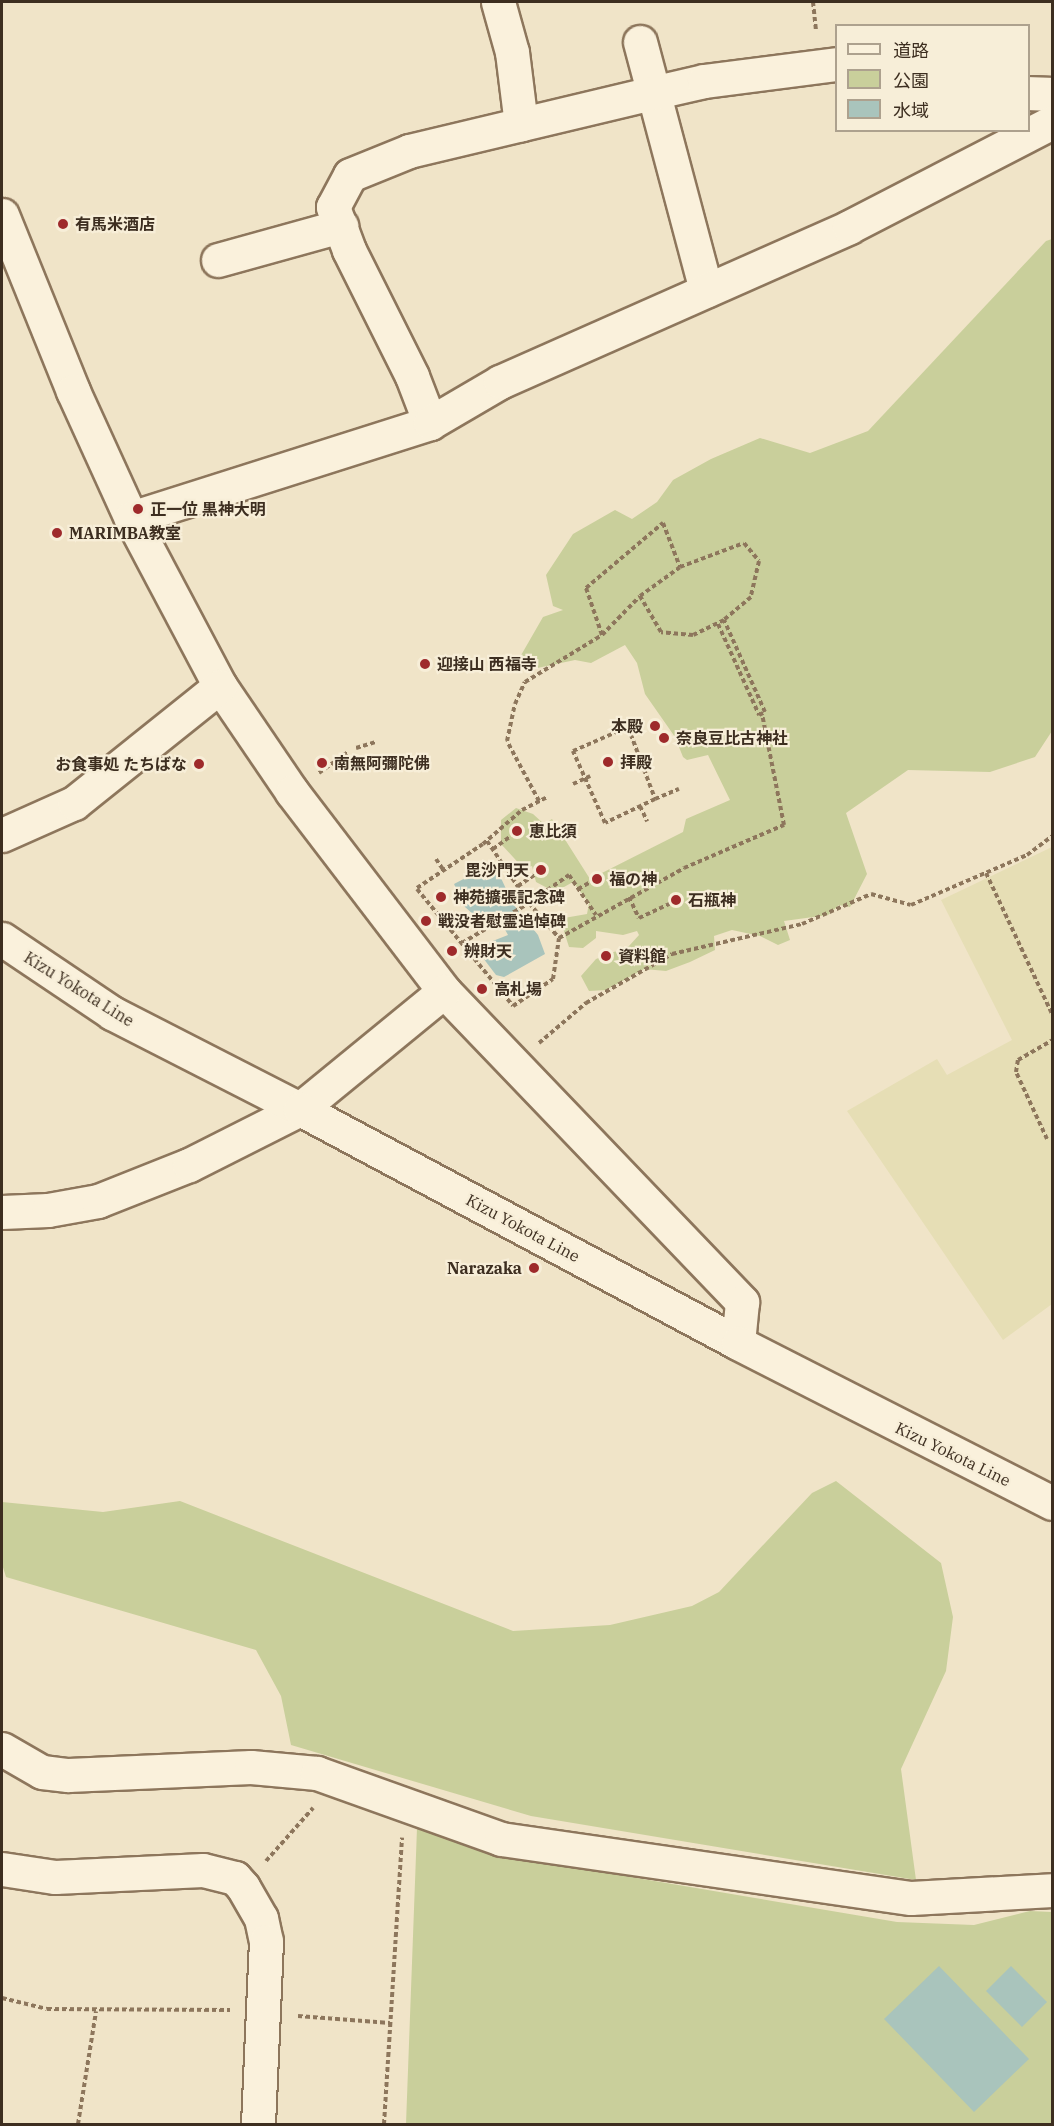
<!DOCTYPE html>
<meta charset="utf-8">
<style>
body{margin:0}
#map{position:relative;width:1054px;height:2126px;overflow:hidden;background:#f0e4c8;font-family:"IBM Plex Serif","Noto Sans JP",serif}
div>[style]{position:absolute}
.farmland>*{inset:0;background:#e6deb5}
.green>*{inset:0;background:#c9cf9b}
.water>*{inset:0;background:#a9c4bc}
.path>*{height:4px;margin-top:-2px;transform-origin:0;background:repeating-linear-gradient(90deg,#8d765c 0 4.5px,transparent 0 7.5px)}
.roads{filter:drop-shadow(2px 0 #8d765c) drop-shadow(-2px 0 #8d765c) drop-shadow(0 2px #8d765c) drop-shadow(0 -2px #8d765c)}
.street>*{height:33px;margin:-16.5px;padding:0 16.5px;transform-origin:16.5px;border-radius:16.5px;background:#faf1dc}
.secondary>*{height:33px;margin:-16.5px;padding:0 16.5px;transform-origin:16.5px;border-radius:16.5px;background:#faf1dc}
.dots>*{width:16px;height:16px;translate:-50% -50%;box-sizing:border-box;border:3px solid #f7eed8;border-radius:50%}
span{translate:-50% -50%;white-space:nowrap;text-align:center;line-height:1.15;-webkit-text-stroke:4.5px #f7eed8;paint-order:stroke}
.poi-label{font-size:16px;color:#3d2e20;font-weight:700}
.left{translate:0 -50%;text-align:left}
.right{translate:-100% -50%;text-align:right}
.street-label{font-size:16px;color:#3d2e20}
.frame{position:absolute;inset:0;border:3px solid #3d2e20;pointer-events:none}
.legend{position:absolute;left:835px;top:24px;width:195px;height:108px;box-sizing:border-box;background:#f7eed8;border:2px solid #ada18e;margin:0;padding:8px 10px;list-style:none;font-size:18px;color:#3d2e20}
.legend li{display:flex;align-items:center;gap:12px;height:30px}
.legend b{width:30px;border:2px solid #ada18e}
</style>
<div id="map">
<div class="farmland">
<div style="clip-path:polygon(1052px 847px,1052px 1304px,1003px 1340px,847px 1111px,937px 1059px,947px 1075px,1012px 1040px,941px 900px)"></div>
</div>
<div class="green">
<div style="clip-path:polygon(1052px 239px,1052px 731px,1035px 757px,990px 772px,908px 770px,846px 813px,867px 874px,850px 907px,839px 905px,828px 915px,784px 921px,790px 940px,778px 945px,760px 936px,732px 930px,714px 936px,715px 950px,690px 962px,666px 971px,644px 969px,606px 990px,589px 991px,581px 976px,596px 959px,629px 946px,639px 935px,637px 931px,623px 935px,596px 931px,596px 938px,583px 948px,569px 947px,562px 925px,564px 918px,587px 914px,589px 903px,573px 882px,555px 892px,536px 882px,532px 866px,524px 869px,501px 844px,501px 820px,516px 808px,533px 814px,544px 824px,552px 819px,590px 879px,683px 832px,686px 819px,730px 800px,708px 755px,687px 760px,683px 757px,675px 737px,645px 694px,637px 663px,625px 645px,591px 663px,575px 660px,528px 670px,516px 664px,543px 617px,563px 610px,553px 606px,546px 575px,573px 534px,615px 510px,632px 519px,657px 502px,673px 480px,711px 459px,760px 438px,810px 453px,868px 431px,1046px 241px)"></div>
<div style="clip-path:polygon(836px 1481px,941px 1563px,953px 1617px,946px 1671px,901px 1769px,916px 1880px,531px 1816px,291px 1745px,281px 1696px,256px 1650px,6px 1577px,2px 1564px,2px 1502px,103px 1512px,180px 1501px,513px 1631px,610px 1625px,692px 1606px,719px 1592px,812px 1493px)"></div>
<div style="clip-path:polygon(417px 1828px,495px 1854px,897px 1922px,974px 1925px,1030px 1911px,1052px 1912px,1052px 2124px,406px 2124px)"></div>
</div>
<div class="water">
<div style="clip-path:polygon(494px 863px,513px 904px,538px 935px,545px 954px,504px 977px,496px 975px,480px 954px,480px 946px,508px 935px,497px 915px,482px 922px,465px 907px,454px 884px)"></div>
<div style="clip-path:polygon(939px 1966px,1029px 2059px,974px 2112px,884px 2019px)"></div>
<div style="clip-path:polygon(1011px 1966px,1047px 2002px,1022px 2027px,986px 1991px)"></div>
</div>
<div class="path">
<div style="left:813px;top:2px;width:30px;rotate:84deg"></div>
<div style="left:744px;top:543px;width:23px;rotate:50deg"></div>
<div style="left:759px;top:561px;width:37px;rotate:103deg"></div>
<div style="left:751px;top:597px;width:35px;rotate:140deg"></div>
<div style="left:724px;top:620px;width:34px;rotate:154deg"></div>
<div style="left:693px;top:635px;width:32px;rotate:-175deg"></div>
<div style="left:661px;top:632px;width:42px;rotate:-120.3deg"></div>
<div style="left:640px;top:596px;width:49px;rotate:-35.9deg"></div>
<div style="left:680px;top:567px;width:68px;rotate:-20.6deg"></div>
<div style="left:718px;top:624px;width:100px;rotate:65.7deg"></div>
<div style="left:759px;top:715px;width:7px;rotate:-27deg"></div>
<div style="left:765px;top:712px;width:101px;rotate:-114deg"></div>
<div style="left:602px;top:635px;width:54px;rotate:-45.7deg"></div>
<div style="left:628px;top:727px;width:77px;rotate:69.4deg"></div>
<div style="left:655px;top:799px;width:55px;rotate:154.4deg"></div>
<div style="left:605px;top:823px;width:79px;rotate:-114deg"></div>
<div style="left:573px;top:751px;width:60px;rotate:-23.6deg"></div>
<div style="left:356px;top:748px;width:21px;rotate:-17deg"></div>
<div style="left:319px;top:773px;width:37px;rotate:-36deg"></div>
<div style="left:573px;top:784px;width:19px;rotate:-25deg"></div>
<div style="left:655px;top:799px;width:26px;rotate:-23deg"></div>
<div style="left:539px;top:801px;width:68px;rotate:-118.1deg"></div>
<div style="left:507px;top:741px;width:38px;rotate:-78deg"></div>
<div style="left:515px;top:704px;width:24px;rotate:-66deg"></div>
<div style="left:525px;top:682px;width:90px;rotate:-31.4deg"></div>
<div style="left:602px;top:635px;width:50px;rotate:-108.8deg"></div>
<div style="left:586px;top:588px;width:101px;rotate:-40.2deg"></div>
<div style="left:663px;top:523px;width:47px;rotate:68.9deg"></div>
<div style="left:640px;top:806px;width:17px;rotate:65deg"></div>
<div style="left:487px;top:841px;width:75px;rotate:55.9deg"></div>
<div style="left:529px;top:903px;width:49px;rotate:-35deg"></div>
<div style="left:569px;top:875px;width:48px;rotate:56deg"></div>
<div style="left:493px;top:849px;width:27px;rotate:-36deg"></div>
<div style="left:436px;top:859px;width:14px;rotate:56deg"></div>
<div style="left:986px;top:873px;width:156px;rotate:64.9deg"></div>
<div style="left:518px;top:886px;width:27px;rotate:-34deg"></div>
<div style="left:417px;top:888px;width:79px;rotate:-33.7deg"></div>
<div style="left:483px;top:844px;width:52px;rotate:-41.1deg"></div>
<div style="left:522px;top:810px;width:29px;rotate:-27deg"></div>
<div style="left:417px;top:889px;width:151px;rotate:50.6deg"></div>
<div style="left:513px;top:1006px;width:48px;rotate:-34deg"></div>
<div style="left:553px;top:979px;width:41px;rotate:-81.7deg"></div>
<div style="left:559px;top:938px;width:143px;rotate:-29.2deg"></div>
<div style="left:684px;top:868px;width:109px;rotate:-23.3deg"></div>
<div style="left:784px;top:825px;width:113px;rotate:-101.2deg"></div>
<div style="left:578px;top:889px;width:21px;rotate:-29deg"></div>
<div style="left:629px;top:897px;width:23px;rotate:65deg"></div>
<div style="left:639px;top:918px;width:38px;rotate:-25deg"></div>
<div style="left:462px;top:943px;width:78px;rotate:-30.8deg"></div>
<div style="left:529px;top:903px;width:46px;rotate:49.4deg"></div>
<div style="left:539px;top:1043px;width:62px;rotate:-40.4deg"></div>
<div style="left:586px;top:1003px;width:99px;rotate:-29.7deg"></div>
<div style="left:672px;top:954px;width:133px;rotate:-13deg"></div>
<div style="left:802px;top:924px;width:75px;rotate:-23.5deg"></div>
<div style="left:871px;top:894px;width:41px;rotate:15.4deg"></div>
<div style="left:911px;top:905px;width:126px;rotate:-23.3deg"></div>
<div style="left:1027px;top:855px;width:31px;rotate:-37deg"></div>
<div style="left:1047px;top:1139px;width:74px;rotate:-114.8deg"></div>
<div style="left:1016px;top:1072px;width:12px;rotate:-81deg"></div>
<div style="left:1018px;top:1060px;width:39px;rotate:-30deg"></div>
<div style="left:266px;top:1861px;width:71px;rotate:-48.4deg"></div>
<div style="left:2px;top:1998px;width:46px;rotate:13.7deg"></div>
<div style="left:47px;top:2009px;width:183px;rotate:0.3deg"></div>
<div style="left:298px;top:2016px;width:92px;rotate:4.4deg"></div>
<div style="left:78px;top:2124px;width:114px;rotate:-80.9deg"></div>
<div style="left:384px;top:2124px;width:287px;rotate:-86.4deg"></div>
</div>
<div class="roads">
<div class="street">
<div style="left:498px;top:2px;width:52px;rotate:74.4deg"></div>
<div style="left:512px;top:52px;width:73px;rotate:82.9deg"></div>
<div style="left:640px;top:42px;width:257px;rotate:75.1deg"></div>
<div style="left:1028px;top:93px;width:24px;rotate:2deg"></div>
<div style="left:2px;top:215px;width:190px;rotate:68deg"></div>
<div style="left:73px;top:391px;width:140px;rotate:65.5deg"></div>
<div style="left:131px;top:518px;width:190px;rotate:62.1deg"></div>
<div style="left:220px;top:686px;width:128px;rotate:55.8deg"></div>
<div style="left:292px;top:792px;width:250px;rotate:52.6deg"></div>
<div style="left:444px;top:991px;width:431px;rotate:46.2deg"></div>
<div style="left:742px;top:1302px;width:41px;rotate:95.6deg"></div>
<div style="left:218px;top:260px;width:128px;rotate:-15.5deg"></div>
<div style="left:430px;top:423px;width:50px;rotate:-111deg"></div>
<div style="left:412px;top:376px;width:141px;rotate:-116.6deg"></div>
<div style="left:349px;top:250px;width:46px;rotate:-110.4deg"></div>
<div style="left:333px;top:207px;width:36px;rotate:-62deg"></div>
<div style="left:350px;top:175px;width:64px;rotate:-22.1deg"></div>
<div style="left:409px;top:151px;width:250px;rotate:-13.4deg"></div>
<div style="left:652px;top:93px;width:53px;rotate:-13deg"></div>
<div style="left:704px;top:81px;width:133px;rotate:-7.3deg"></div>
<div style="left:131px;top:518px;width:314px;rotate:-17.6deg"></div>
<div style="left:430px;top:423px;width:81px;rotate:-30.4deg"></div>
<div style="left:500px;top:382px;width:382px;rotate:-23.9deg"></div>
<div style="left:849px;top:227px;width:229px;rotate:-27.3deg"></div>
<div style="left:2px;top:835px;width:79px;rotate:-24deg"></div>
<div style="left:74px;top:803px;width:187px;rotate:-38.7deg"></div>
<div style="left:2px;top:1212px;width:46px;rotate:-2.5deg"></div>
<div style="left:48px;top:1210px;width:51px;rotate:-10.2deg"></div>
<div style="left:98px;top:1201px;width:98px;rotate:-21.6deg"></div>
<div style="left:189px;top:1165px;width:124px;rotate:-26.8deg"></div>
<div style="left:300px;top:1109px;width:186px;rotate:-39.3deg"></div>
<div style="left:2px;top:1749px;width:46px;rotate:29.9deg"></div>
<div style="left:42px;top:1772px;width:26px;rotate:7deg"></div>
<div style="left:68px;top:1775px;width:183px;rotate:-2.5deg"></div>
<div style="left:251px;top:1767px;width:66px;rotate:5.2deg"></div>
<div style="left:317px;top:1773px;width:195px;rotate:19.7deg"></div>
<div style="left:501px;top:1839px;width:414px;rotate:8.2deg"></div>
<div style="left:911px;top:1898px;width:141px;rotate:-3.2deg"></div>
<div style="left:2px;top:1869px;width:54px;rotate:8.6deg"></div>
<div style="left:55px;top:1877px;width:148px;rotate:-2.7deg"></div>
<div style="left:203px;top:1870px;width:33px;rotate:14deg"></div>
<div style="left:235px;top:1878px;width:12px;rotate:48deg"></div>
<div style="left:243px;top:1887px;width:36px;rotate:60deg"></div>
<div style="left:261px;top:1918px;width:24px;rotate:78deg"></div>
<div style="left:266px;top:1941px;width:183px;rotate:92.5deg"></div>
</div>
<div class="secondary">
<div style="left:2px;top:939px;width:133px;rotate:33.9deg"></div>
<div style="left:112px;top:1013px;width:211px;rotate:27.1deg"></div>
<div style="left:300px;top:1109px;width:497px;rotate:28.1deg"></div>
<div style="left:738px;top:1343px;width:352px;rotate:27deg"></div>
</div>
</div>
<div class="dots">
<div style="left:63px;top:224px;background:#9e2a2b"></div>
<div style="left:138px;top:509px;background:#9e2a2b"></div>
<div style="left:57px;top:533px;background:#9e2a2b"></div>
<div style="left:425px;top:664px;background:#9e2a2b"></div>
<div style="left:655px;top:726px;background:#9e2a2b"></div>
<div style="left:664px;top:738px;background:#9e2a2b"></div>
<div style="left:608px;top:762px;background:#9e2a2b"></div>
<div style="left:322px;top:763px;background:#9e2a2b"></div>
<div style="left:199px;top:764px;background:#9e2a2b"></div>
<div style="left:517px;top:831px;background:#9e2a2b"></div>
<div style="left:541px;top:870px;background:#9e2a2b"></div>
<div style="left:597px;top:879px;background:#9e2a2b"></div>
<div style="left:441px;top:897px;background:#9e2a2b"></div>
<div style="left:676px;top:900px;background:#9e2a2b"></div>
<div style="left:426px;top:921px;background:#9e2a2b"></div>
<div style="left:452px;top:951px;background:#9e2a2b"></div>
<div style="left:606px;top:956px;background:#9e2a2b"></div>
<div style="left:482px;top:989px;background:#9e2a2b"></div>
<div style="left:534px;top:1268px;background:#9e2a2b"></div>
</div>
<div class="poi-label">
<span class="left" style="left:75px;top:224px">有馬米酒店</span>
<span class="left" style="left:150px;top:509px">正一位 黒神大明</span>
<span class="left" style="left:69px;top:533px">MARIMBA教室</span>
<span class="left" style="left:437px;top:664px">迎接山 西福寺</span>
<span class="right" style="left:643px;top:726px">本殿</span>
<span class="left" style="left:676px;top:738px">奈良豆比古神社</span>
<span class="left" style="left:620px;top:762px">拝殿</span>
<span class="left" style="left:334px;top:763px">南無阿彌陀佛</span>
<span class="right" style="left:187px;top:764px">お食事処 たちばな</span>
<span class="left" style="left:529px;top:831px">恵比須</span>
<span class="right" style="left:529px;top:870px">毘沙門天</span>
<span class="left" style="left:609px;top:879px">福の神</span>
<span class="left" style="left:453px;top:897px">神苑擴張記念碑</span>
<span class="left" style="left:688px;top:900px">石瓶神</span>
<span class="left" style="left:438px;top:921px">戦没者慰霊追悼碑</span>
<span class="left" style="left:464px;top:951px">辨財天</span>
<span class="left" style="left:618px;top:956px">資料館</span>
<span class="left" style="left:494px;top:989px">高札場</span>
<span class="right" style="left:522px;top:1268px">Narazaka</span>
</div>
<div class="street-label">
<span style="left:79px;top:989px;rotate:32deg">Kizu Yokota Line</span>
<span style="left:523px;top:1228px;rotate:28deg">Kizu Yokota Line</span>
<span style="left:953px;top:1454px;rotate:26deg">Kizu Yokota Line</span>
</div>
<div class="frame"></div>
<ul class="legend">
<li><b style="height:8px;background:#faf1dc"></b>道路</li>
<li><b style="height:16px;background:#c9cf9b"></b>公園</li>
<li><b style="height:16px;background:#a9c4bc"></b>水域</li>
</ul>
</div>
